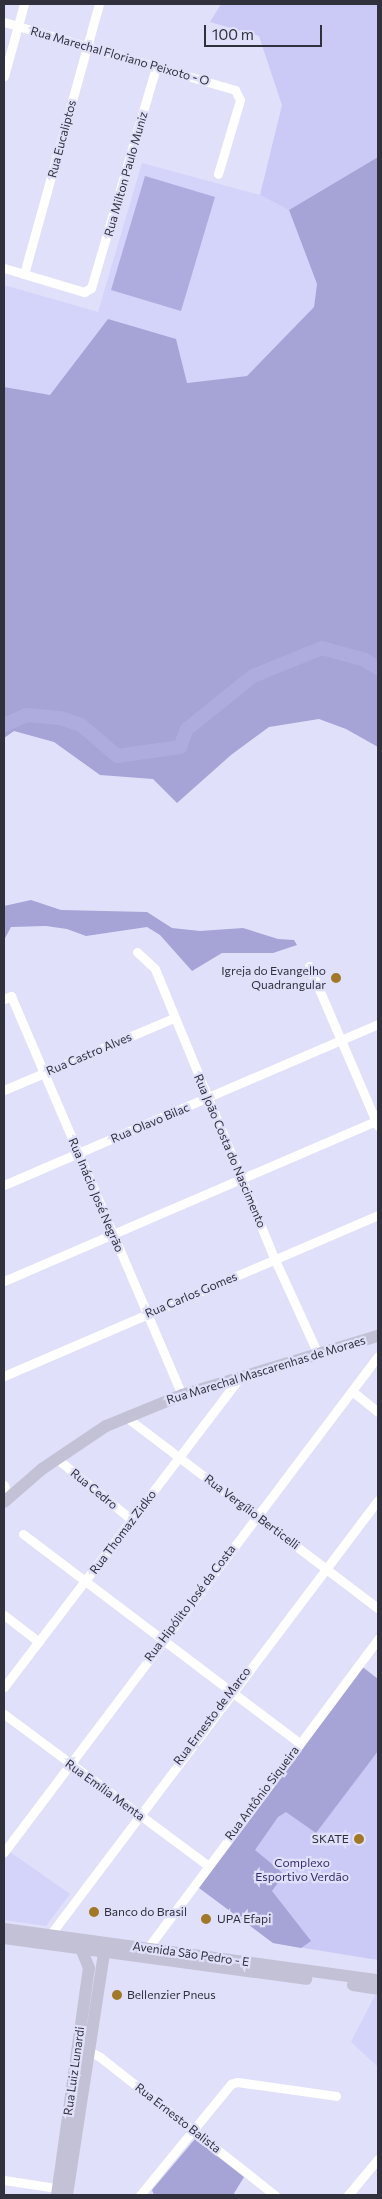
<!DOCTYPE html>
<meta charset="utf-8">
<style>
body{margin:0}
#map{position:relative;width:382px;height:2199px;overflow:hidden;background:#e0e0fa;font-family:Commissioner,sans-serif}
div>[style]{position:absolute}
.built>*{inset:0;background:#d4d3fa}
.green>*{inset:0;background:#cbc9f6}
.forest>*{inset:0;background:#a6a3d6}
.water>*{inset:0;background:#aeabde}
.river>*{height:14px;margin:-7px;padding:0 7px;transform-origin:7px;border-radius:7px;background:#aeabde}
.street>*{height:9px;margin:-4.5px;padding:0 4.5px;transform-origin:4.5px;border-radius:4.5px;background:#fff}
.secondary>*{height:12px;margin:-6px;padding:0 6px;transform-origin:6px;border-radius:6px;background:#c3c1d6}
.dots>*{width:14px;height:14px;translate:-50% -50%;box-sizing:border-box;border:2px solid #e0e0fa;border-radius:50%}
span{translate:-50% -50%;white-space:nowrap;text-align:center;line-height:1.15;-webkit-text-stroke:4.5px #e0e0fa;paint-order:stroke}
.street-label{font-size:12px;color:#31313e}
.poi-label{font-size:12px;color:#31313e}
.right{translate:-100% -50%;text-align:right}
.left{translate:0 -50%;text-align:left}
.park-label{font-size:12px;color:#362c6a}
.frame{position:absolute;inset:0;border:5px solid #31313e;pointer-events:none}
.scale{position:absolute;left:204px;top:25px;width:118px;height:22px;box-sizing:border-box;border:2px solid #31313e;border-top:0;padding-left:6px;font-size:15px;line-height:18px;white-space:nowrap;color:#31313e;-webkit-text-stroke:4px #e0e0fa;paint-order:stroke}
</style>
<div id="map">
<div class="built">
<div style="clip-path:polygon(142px 163px,260px 195px,289px 210px,317px 284px,314px 307px,247px 376px,186px 383px,108px 319px,50px 396px,4px 387px,4px 285px,98px 312px)"></div>
<div style="clip-path:polygon(10px 1852px,70px 1894px,46px 1926px,4px 1920px,4px 1861px)"></div>
<div style="clip-path:polygon(375px 1995px,378px 1996px,378px 2067px,351px 2042px)"></div>
</div>
<div class="green">
<div style="clip-path:polygon(221px 4px,378px 4px,378px 157px,289px 210px,260px 195px,282px 105px,259px 36px,210px 22px)"></div>
<div style="clip-path:polygon(378px 1679px,378px 1960px,273px 1943px,195px 1885px)"></div>
</div>
<div class="forest">
<div style="clip-path:polygon(378px 157px,378px 747px,346px 729px,319px 719px,269px 727px,231px 755px,177px 803px,153px 779px,100px 775px,54px 742px,14px 731px,4px 738px,4px 387px,50px 395px,108px 319px,176px 339px,187px 383px,247px 376px,314px 307px,317px 284px,289px 210px)"></div>
<div style="clip-path:polygon(31px 900px,61px 910px,147px 912px,172px 928px,200px 931px,243px 928px,278px 939px,294px 940px,297px 945px,273px 953px,222px 953px,192px 971px,160px 935px,147px 927px,86px 936px,67px 929px,46px 926px,11px 927px,4px 940px,4px 906px)"></div>
<div style="clip-path:polygon(360px 1665px,378px 1679px,378px 1751px,316px 1833px,286px 1812px,278px 1817px,255px 1850px,284px 1874px,272px 1891px,311px 1941px,301px 1948px,273px 1943px,195px 1885px)"></div>
<div style="clip-path:polygon(195px 2139px,244px 2177px,233px 2195px,154px 2195px,152px 2190px)"></div>
</div>
<div class="water">
<div style="clip-path:polygon(145px 176px,215px 197px,181px 311px,111px 290px)"></div>
</div>
<div class="river">
<div style="left:4px;top:725px;width:24px;rotate:-24deg"></div>
<div style="left:26px;top:715px;width:34px;rotate:5deg"></div>
<div style="left:60px;top:718px;width:22px;rotate:18deg"></div>
<div style="left:81px;top:725px;width:48px;rotate:40.7deg"></div>
<div style="left:117px;top:756px;width:64px;rotate:-8.1deg"></div>
<div style="left:180px;top:747px;width:19px;rotate:-69deg"></div>
<div style="left:187px;top:729px;width:85px;rotate:-38.8deg"></div>
<div style="left:253px;top:676px;width:74px;rotate:-22.1deg"></div>
<div style="left:322px;top:648px;width:45px;rotate:15.6deg"></div>
<div style="left:365px;top:660px;width:15px;rotate:32deg"></div>
</div>
<div class="street">
<div style="left:4px;top:22px;width:241px;rotate:16.4deg"></div>
<div style="left:235px;top:90px;width:11px;rotate:63deg"></div>
<div style="left:240px;top:100px;width:77px;rotate:106.6deg"></div>
<div style="left:4px;top:76px;width:75px;rotate:-74.5deg"></div>
<div style="left:4px;top:268px;width:84px;rotate:16.7deg"></div>
<div style="left:84px;top:292px;width:8px;rotate:-30deg"></div>
<div style="left:91px;top:288px;width:230px;rotate:-73.6deg"></div>
<div style="left:24px;top:274px;width:280px;rotate:-74.5deg"></div>
<div style="left:137px;top:952px;width:25px;rotate:43deg"></div>
<div style="left:155px;top:969px;width:315px;rotate:67.6deg"></div>
<div style="left:275px;top:1260px;width:103px;rotate:65.4deg"></div>
<div style="left:309px;top:966px;width:174px;rotate:66.7deg"></div>
<div style="left:4px;top:999px;width:8px;rotate:-23deg"></div>
<div style="left:11px;top:996px;width:434px;rotate:66.8deg"></div>
<div style="left:4px;top:1090px;width:185px;rotate:-23deg"></div>
<div style="left:4px;top:1185px;width:407px;rotate:-23.3deg"></div>
<div style="left:4px;top:1281px;width:407px;rotate:-23.3deg"></div>
<div style="left:4px;top:1376px;width:407px;rotate:-23.3deg"></div>
<div style="left:352px;top:1391px;width:33px;rotate:39deg"></div>
<div style="left:126px;top:1417px;width:316px;rotate:37.2deg"></div>
<div style="left:56px;top:1458px;width:98px;rotate:39.2deg"></div>
<div style="left:4px;top:1485px;width:14px;rotate:69deg"></div>
<div style="left:23px;top:1534px;width:346px;rotate:37.1deg"></div>
<div style="left:4px;top:1615px;width:44px;rotate:37.6deg"></div>
<div style="left:4px;top:1687px;width:390px;rotate:-52.7deg"></div>
<div style="left:4px;top:1714px;width:253px;rotate:36.6deg"></div>
<div style="left:4px;top:1852px;width:621px;rotate:-52.98deg"></div>
<div style="left:50px;top:1935px;width:545px;rotate:-52.98deg"></div>
<div style="left:147px;top:1949px;width:387px;rotate:-53.3deg"></div>
<div style="left:85px;top:2049px;width:17px;rotate:28deg"></div>
<div style="left:100px;top:2057px;width:223px;rotate:38.3deg"></div>
<div style="left:4px;top:2180px;width:60px;rotate:8.7deg"></div>
<div style="left:140px;top:2195px;width:144px;rotate:-50.7deg"></div>
<div style="left:231px;top:2084px;width:6px;rotate:-18deg"></div>
<div style="left:237px;top:2082px;width:100px;rotate:8deg"></div>
<div style="left:348px;top:2195px;width:47px;rotate:-50.2deg"></div>
</div>
<div class="secondary">
<div style="left:4px;top:1502px;width:50px;rotate:-41deg"></div>
<div style="left:42px;top:1469px;width:77px;rotate:-33.9deg"></div>
<div style="left:106px;top:1426px;width:82px;rotate:-22.2deg"></div>
<div style="left:182px;top:1395px;width:205px;rotate:-16.8deg"></div>
<div style="left:4px;top:1929px;width:377px;rotate:7.8deg"></div>
<div style="left:4px;top:1938px;width:305px;rotate:7.7deg"></div>
<div style="left:353px;top:1985px;width:25px;rotate:9deg"></div>
<div style="left:57px;top:2195px;width:229px;rotate:-82deg"></div>
<div style="left:89px;top:1968px;width:22px;rotate:-112deg"></div>
<div style="left:67px;top:2195px;width:246px;rotate:-81.3deg"></div>
</div>
<div class="dots">
<div style="left:336px;top:978px;background:#a07827"></div>
<div style="left:359px;top:1839px;background:#a07827"></div>
<div style="left:94px;top:1912px;background:#a07827"></div>
<div style="left:206px;top:1919px;background:#a07827"></div>
<div style="left:117px;top:1995px;background:#a07827"></div>
</div>
<div class="street-label">
<span style="left:120px;top:56px;rotate:16deg">Rua Marechal Floriano Peixoto - O</span>
<span style="left:62px;top:139px;rotate:-75deg">Rua Eucaliptos</span>
<span style="left:126px;top:174px;rotate:-74deg">Rua Milton Paulo Muniz</span>
<span style="left:89px;top:1054px;rotate:-23deg">Rua Castro Alves</span>
<span style="left:150px;top:1123px;rotate:-23deg">Rua Olavo Bilac</span>
<span style="left:230px;top:1151px;rotate:67deg">Rua João Costa do Nascimento</span>
<span style="left:96px;top:1195px;rotate:67deg">Rua Inácio José Negrão</span>
<span style="left:191px;top:1295px;rotate:-23deg">Rua Carlos Gomes</span>
<span style="left:266px;top:1370px;rotate:-17deg">Rua Marechal Mascarenhas de Moraes</span>
<span style="left:94px;top:1489px;rotate:39deg">Rua Cedro</span>
<span style="left:252px;top:1512px;rotate:37deg">Rua Vergílio Berticelli</span>
<span style="left:123px;top:1532px;rotate:-53deg">Rua Thomaz Zidko</span>
<span style="left:190px;top:1603px;rotate:-53deg">Rua Hipólito José da Costa</span>
<span style="left:212px;top:1716px;rotate:-53deg">Rua Ernesto de Marco</span>
<span style="left:105px;top:1790px;rotate:36deg">Rua Emília Menta</span>
<span style="left:262px;top:1793px;rotate:-53deg">Rua Antônio Siqueira</span>
<span style="left:191px;top:1954px;rotate:8deg">Avenida São Pedro - E</span>
<span style="left:74px;top:2071px;rotate:-82deg">Rua Luiz Lunardi</span>
<span style="left:178px;top:2118px;rotate:38deg">Rua Ernesto Balista</span>
</div>
<div class="poi-label">
<span class="right" style="left:326px;top:978px">Igreja do Evangelho<br>Quadrangular</span>
<span class="right" style="left:349px;top:1839px">SKATE</span>
<span class="left" style="left:104px;top:1912px">Banco do Brasil</span>
<span class="left" style="left:217px;top:1919px">UPA Efapi</span>
<span class="left" style="left:127px;top:1995px">Bellenzier Pneus</span>
</div>
<div class="park-label">
<span style="left:302px;top:1870px">Complexo<br>Esportivo Verdão</span>
</div>
<div class="frame"></div>
<div class="scale">100 m</div>
</div>
